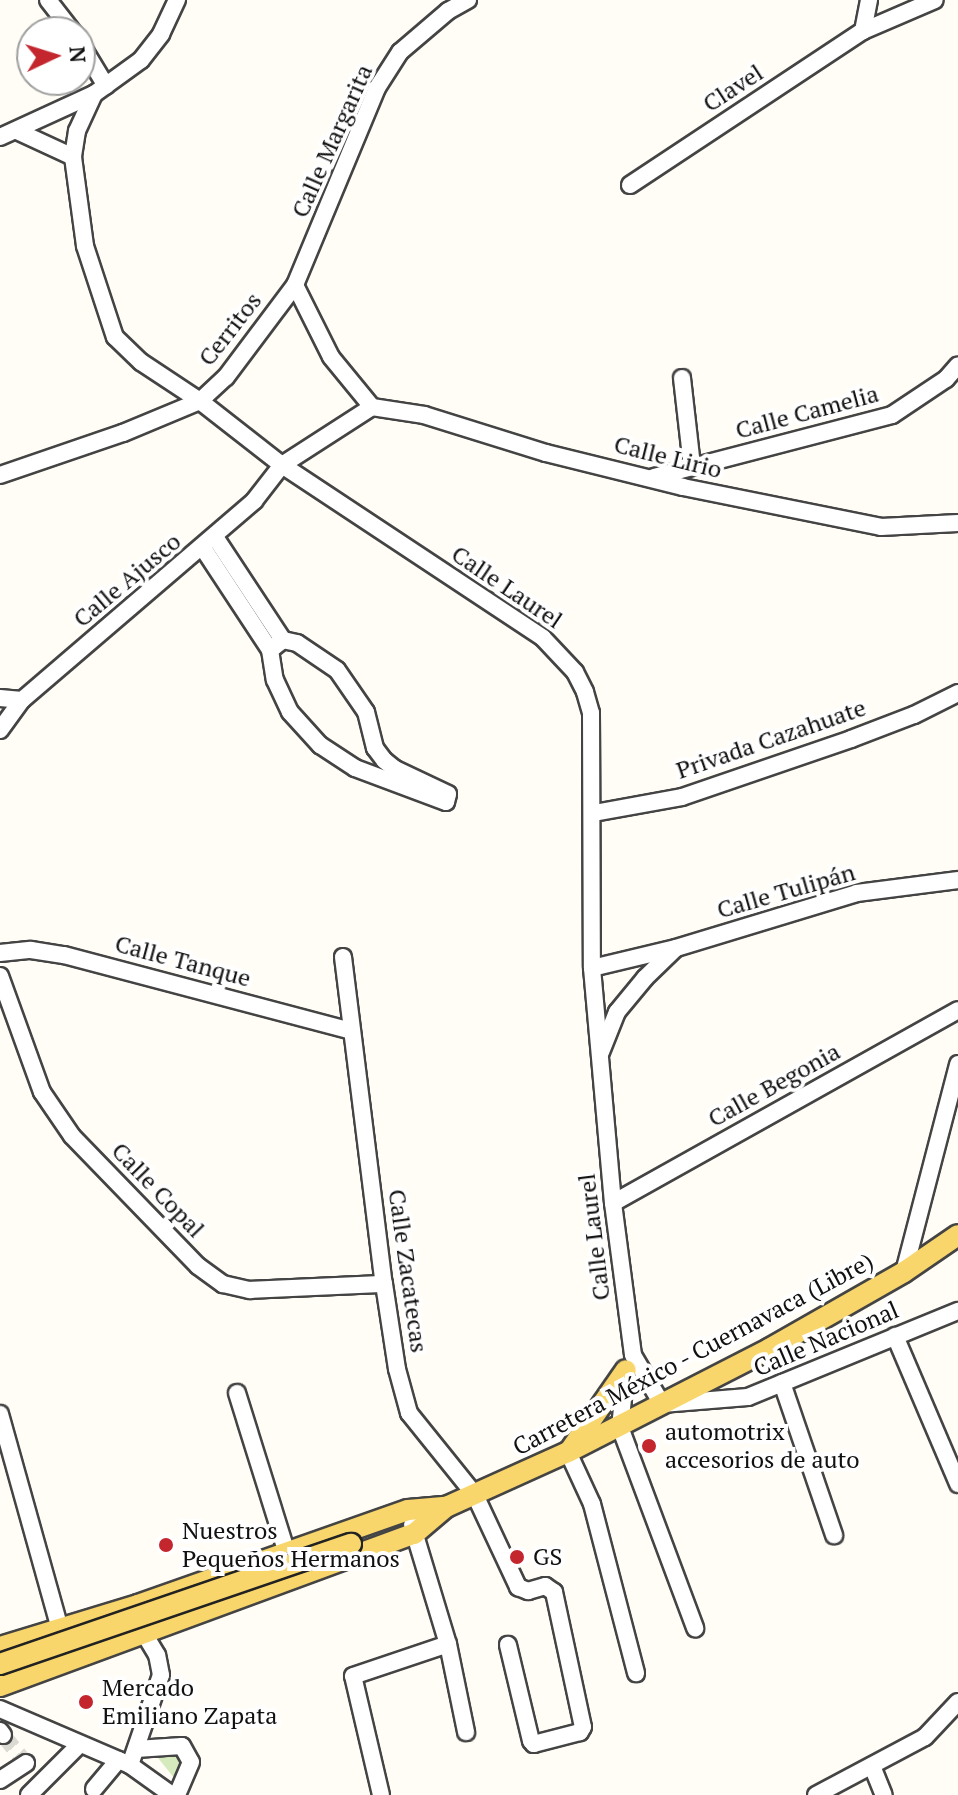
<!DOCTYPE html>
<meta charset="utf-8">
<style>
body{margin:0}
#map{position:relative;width:958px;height:1795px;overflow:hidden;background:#fffdf5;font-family:"PT Serif",serif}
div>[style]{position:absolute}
.green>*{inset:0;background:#d5ebbd}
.minor-tunnel>*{height:16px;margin-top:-8px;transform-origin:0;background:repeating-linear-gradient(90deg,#dbdad3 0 16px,transparent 0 24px)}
.roads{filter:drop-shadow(2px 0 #444) drop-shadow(-2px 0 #444) drop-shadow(0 2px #444) drop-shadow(0 -2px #444)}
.minor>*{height:16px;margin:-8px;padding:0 8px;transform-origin:8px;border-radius:8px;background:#fff}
.major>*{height:20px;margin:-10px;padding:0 10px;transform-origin:10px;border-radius:10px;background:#f9d66b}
.bridges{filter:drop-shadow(2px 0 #222) drop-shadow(-2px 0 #222) drop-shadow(0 2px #222) drop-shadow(0 -2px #222)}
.major-bridge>*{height:20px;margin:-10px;padding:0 10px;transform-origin:10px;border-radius:10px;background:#f9d66b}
.dots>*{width:22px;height:22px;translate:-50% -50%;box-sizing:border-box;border:4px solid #fff;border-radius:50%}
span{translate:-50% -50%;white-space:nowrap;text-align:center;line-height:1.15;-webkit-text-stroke:8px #fff;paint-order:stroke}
.street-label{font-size:24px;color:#111}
.poi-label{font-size:24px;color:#111}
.left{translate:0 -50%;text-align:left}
.north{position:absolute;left:16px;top:16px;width:80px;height:80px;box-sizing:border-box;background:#fff;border:2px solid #a0a0a0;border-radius:50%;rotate:86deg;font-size:22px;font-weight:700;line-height:32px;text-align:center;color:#111}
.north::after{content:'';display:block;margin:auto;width:28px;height:36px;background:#c4262e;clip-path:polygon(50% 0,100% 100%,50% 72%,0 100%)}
</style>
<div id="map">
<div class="green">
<div style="clip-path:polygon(169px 1750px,179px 1755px,182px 1768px,175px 1779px,154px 1753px)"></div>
</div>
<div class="minor-tunnel">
<div style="left:3px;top:1735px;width:32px;rotate:51deg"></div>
</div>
<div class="roads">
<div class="minor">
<div style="left:48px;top:0;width:41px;rotate:52deg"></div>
<div style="left:863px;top:31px;width:32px;rotate:-79deg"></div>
<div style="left:80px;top:43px;width:50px;rotate:58.8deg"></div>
<div style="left:94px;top:94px;width:41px;rotate:114.7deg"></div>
<div style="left:77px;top:131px;width:26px;rotate:99deg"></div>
<div style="left:73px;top:157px;width:90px;rotate:82.3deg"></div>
<div style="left:85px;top:246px;width:96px;rotate:71.8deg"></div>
<div style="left:115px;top:337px;width:36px;rotate:44deg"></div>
<div style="left:141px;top:362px;width:71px;rotate:33.5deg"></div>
<div style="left:200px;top:401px;width:104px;rotate:38deg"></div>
<div style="left:282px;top:465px;width:313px;rotate:33.5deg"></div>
<div style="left:543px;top:638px;width:47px;rotate:46.7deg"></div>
<div style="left:575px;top:672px;width:22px;rotate:63deg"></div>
<div style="left:585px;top:692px;width:22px;rotate:74deg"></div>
<div style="left:591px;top:713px;width:255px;rotate:89.8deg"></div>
<div style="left:592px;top:968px;width:236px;rotate:84.9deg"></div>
<div style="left:613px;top:1203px;width:153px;rotate:82.5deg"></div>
<div style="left:633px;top:1355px;width:57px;rotate:59.4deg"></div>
<div style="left:662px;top:1404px;width:86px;rotate:-4.7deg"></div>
<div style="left:748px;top:1397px;width:227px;rotate:-22.3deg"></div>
<div style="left:17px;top:131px;width:62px;rotate:24.9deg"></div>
<div style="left:0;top:137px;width:103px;rotate:-24.6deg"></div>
<div style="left:94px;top:94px;width:58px;rotate:-35.9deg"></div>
<div style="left:141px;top:60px;width:33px;rotate:-52deg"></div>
<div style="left:161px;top:34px;width:38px;rotate:-65deg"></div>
<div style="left:630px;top:185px;width:279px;rotate:-33.5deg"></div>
<div style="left:863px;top:31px;width:78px;rotate:-23.3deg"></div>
<div style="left:295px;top:285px;width:80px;rotate:63.4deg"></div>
<div style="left:331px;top:357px;width:65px;rotate:50.6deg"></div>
<div style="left:682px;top:378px;width:89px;rotate:83.5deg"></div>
<div style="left:372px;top:407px;width:53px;rotate:8.7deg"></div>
<div style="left:424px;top:415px;width:128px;rotate:17.3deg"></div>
<div style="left:546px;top:453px;width:141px;rotate:13.9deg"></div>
<div style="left:683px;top:487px;width:202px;rotate:11.4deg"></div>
<div style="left:881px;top:527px;width:77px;rotate:-3deg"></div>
<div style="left:0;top:475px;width:130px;rotate:-18.9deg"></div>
<div style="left:123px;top:433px;width:83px;rotate:-22.6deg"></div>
<div style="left:200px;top:401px;width:35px;rotate:-43deg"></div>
<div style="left:226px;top:377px;width:115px;rotate:-53.1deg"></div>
<div style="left:295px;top:285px;width:213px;rotate:-67.4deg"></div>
<div style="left:377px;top:88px;width:43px;rotate:-57.4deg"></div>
<div style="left:400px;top:52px;width:63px;rotate:-40.5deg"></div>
<div style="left:448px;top:11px;width:23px;rotate:-29deg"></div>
<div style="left:654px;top:477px;width:246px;rotate:-14.6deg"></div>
<div style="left:892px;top:415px;width:65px;rotate:-33.7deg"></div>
<div style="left:946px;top:379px;width:18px;rotate:-49deg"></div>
<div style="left:215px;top:537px;width:123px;rotate:56.6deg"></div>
<div style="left:203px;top:548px;width:122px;rotate:56.7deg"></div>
<div style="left:270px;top:650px;width:30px;rotate:81deg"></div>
<div style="left:275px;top:680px;width:35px;rotate:65deg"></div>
<div style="left:290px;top:712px;width:45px;rotate:47.7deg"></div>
<div style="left:320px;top:745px;width:42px;rotate:33.3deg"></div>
<div style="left:355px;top:768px;width:97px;rotate:20.5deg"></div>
<div style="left:446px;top:802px;width:8px;rotate:-76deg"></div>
<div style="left:448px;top:794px;width:59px;rotate:-154.7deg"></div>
<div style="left:395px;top:769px;width:14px;rotate:-141deg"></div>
<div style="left:384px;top:760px;width:15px;rotate:-127deg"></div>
<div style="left:375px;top:748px;width:37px;rotate:-104deg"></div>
<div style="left:366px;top:712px;width:51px;rotate:-124.6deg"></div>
<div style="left:337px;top:670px;width:48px;rotate:-146deg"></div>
<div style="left:297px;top:643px;width:14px;rotate:-168deg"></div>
<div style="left:283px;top:640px;width:16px;rotate:142deg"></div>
<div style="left:0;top:698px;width:22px;rotate:5deg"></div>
<div style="left:0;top:730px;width:37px;rotate:-54deg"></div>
<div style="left:22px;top:700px;width:306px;rotate:-40.6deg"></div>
<div style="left:254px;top:501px;width:46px;rotate:-52.1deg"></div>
<div style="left:282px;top:465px;width:107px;rotate:-32.8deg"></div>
<div style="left:594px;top:813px;width:89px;rotate:-10.3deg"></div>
<div style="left:682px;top:797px;width:179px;rotate:-18.9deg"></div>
<div style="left:851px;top:739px;width:67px;rotate:-20.9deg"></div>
<div style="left:914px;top:715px;width:49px;rotate:-26.6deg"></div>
<div style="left:0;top:953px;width:31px;rotate:-6deg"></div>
<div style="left:31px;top:950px;width:33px;rotate:9deg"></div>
<div style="left:64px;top:955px;width:297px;rotate:14.8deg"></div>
<div style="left:343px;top:957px;width:330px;rotate:82.9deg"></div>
<div style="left:384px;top:1284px;width:86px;rotate:81.3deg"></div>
<div style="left:397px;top:1369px;width:46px;rotate:74.7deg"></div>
<div style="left:409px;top:1413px;width:105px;rotate:51.2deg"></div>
<div style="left:475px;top:1495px;width:102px;rotate:64.9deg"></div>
<div style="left:518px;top:1587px;width:11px;rotate:22deg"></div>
<div style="left:528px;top:1591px;width:18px;rotate:-16deg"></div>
<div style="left:545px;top:1586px;width:11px;rotate:34deg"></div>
<div style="left:554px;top:1592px;width:138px;rotate:77.9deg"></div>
<div style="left:583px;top:1727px;width:6px;rotate:121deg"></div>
<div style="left:580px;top:1732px;width:48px;rotate:165.4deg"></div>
<div style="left:534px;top:1744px;width:4px;rotate:-135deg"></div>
<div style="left:531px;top:1741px;width:99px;rotate:-103.5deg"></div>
<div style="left:592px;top:968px;width:86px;rotate:-13.4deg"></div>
<div style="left:676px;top:948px;width:189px;rotate:-16.9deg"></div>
<div style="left:857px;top:893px;width:102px;rotate:-7.3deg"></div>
<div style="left:0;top:976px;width:123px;rotate:70.1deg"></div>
<div style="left:42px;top:1092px;width:53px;rotate:55.7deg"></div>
<div style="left:72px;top:1136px;width:181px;rotate:45.9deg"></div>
<div style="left:198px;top:1266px;width:31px;rotate:36deg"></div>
<div style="left:223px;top:1284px;width:28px;rotate:13deg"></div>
<div style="left:250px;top:1290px;width:134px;rotate:-2.6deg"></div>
<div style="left:601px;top:1052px;width:43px;rotate:-68.2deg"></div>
<div style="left:617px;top:1012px;width:44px;rotate:-50.5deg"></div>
<div style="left:645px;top:978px;width:42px;rotate:-44deg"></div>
<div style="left:613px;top:1203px;width:395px;rotate:-29.2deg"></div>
<div style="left:904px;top:1272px;width:215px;rotate:-75.4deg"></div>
<div style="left:895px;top:1336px;width:161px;rotate:66.9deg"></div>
<div style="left:626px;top:1371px;width:56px;rotate:96.1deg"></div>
<div style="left:620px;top:1427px;width:215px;rotate:69.5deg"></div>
<div style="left:782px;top:1383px;width:161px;rotate:71.1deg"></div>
<div style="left:237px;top:1393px;width:169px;rotate:72.7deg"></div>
<div style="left:0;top:1414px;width:223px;rotate:74.4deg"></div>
<div style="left:568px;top:1452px;width:57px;rotate:65.2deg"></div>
<div style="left:592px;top:1504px;width:175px;rotate:75.4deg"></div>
<div style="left:412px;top:1525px;width:124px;rotate:73.2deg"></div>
<div style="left:448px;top:1644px;width:90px;rotate:78.4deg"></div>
<div style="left:0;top:1709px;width:142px;rotate:23.3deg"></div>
<div style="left:130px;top:1765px;width:52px;rotate:35.5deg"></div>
<div style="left:0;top:1731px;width:5px;rotate:53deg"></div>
<div style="left:136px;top:1749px;width:46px;rotate:-3.7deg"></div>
<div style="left:182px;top:1746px;width:18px;rotate:61deg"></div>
<div style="left:191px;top:1762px;width:36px;rotate:113deg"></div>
<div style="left:130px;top:1765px;width:95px;rotate:-71deg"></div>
<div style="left:161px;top:1675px;width:20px;rotate:-101deg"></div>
<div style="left:157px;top:1655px;width:35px;rotate:-121deg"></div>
<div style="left:872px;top:1766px;width:31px;rotate:68deg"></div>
<div style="left:0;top:1780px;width:31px;rotate:-33deg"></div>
<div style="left:94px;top:1789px;width:38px;rotate:-50deg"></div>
<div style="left:29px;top:1795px;width:72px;rotate:-45deg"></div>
<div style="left:381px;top:1795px;width:122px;rotate:-103.2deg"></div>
<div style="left:353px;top:1676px;width:100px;rotate:-18.6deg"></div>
<div style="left:816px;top:1795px;width:123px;rotate:-28deg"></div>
<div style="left:925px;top:1737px;width:48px;rotate:-46.7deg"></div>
</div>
<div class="major">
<div style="left:571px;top:1449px;width:96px;rotate:-55.2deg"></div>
<div style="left:0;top:1647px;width:144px;rotate:-16.9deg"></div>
<div style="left:138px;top:1605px;width:286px;rotate:-19.4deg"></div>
<div style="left:408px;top:1510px;width:38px;rotate:-5deg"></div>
<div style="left:0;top:1686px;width:441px;rotate:-20.2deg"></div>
<div style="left:414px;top:1534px;width:42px;rotate:-40.2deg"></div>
<div style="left:446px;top:1507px;width:134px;rotate:-24.3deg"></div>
<div style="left:568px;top:1452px;width:226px;rotate:-27.1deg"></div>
<div style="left:769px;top:1349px;width:155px;rotate:-29.7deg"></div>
<div style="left:904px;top:1272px;width:65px;rotate:-34.4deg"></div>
</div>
</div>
<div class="bridges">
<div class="major-bridge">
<div style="left:0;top:1664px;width:371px;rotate:-18.9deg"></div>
</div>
</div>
<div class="dots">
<div style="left:649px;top:1446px;background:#c4262e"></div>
<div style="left:166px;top:1545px;background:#c4262e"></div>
<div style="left:517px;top:1557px;background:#c4262e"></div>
<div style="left:86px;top:1702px;background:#c4262e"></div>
</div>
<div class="street-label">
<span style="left:733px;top:88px;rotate:-33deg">Clavel</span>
<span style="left:332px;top:141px;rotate:-66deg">Calle Margarita</span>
<span style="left:230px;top:329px;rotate:-52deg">Cerritos</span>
<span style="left:807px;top:412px;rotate:-15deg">Calle Camelia</span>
<span style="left:668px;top:457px;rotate:14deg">Calle Lirio</span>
<span style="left:127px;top:580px;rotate:-40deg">Calle Ajusco</span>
<span style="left:507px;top:587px;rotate:34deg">Calle Laurel</span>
<span style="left:771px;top:739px;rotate:-19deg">Privada Cazahuate</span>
<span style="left:786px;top:891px;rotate:-16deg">Calle Tulipán</span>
<span style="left:183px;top:961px;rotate:15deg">Calle Tanque</span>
<span style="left:774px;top:1085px;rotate:-29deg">Calle Begonia</span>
<span style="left:158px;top:1190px;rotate:46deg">Calle Copal</span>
<span style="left:594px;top:1237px;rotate:-97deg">Calle Laurel</span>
<span style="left:408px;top:1271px;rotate:82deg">Calle Zacatecas</span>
<span style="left:826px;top:1339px;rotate:-23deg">Calle Nacional</span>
<span style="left:693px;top:1354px;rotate:-28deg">Carretera México - Cuernavaca (Libre)</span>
</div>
<div class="poi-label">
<span class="left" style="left:665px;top:1446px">automotrix<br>accesorios de auto</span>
<span class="left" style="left:182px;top:1545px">Nuestros<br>Pequeños Hermanos</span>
<span class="left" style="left:533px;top:1557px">GS</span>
<span class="left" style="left:102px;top:1702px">Mercado<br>Emiliano Zapata</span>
</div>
<div class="north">N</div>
</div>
